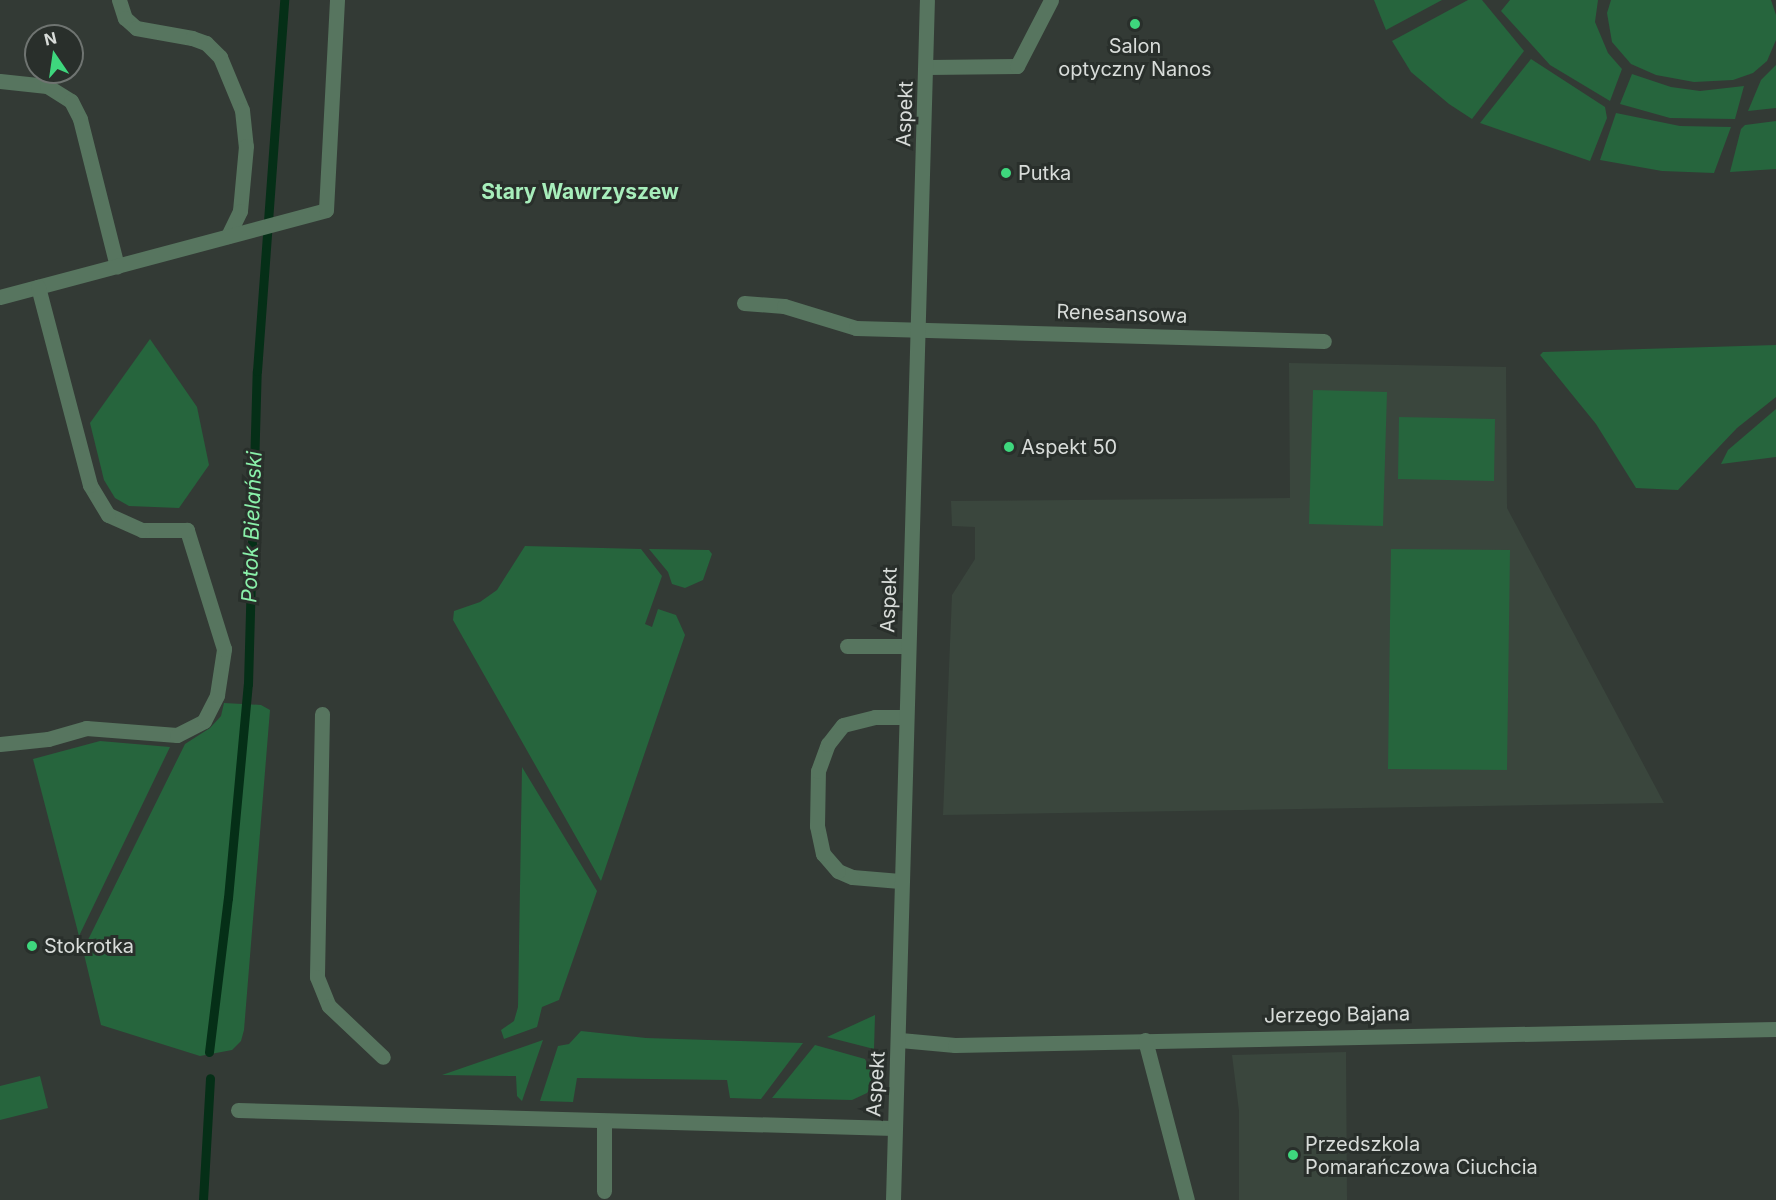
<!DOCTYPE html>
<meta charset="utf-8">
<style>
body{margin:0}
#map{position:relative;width:1776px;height:1200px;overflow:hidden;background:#333a35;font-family:Inter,sans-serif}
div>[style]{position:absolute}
.built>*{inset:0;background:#3a463d}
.green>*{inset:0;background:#26653d}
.stream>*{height:9px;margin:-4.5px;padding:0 4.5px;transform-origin:4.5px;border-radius:4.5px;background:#052f17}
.minor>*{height:15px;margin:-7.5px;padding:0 7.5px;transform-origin:7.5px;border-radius:7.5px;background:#57755f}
.dots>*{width:16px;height:16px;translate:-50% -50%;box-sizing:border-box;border:3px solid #292f2b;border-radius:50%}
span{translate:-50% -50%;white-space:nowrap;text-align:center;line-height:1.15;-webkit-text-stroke:6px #292f2b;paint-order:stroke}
.poi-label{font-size:20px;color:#d8dcd9}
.left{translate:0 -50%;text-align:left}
.street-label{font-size:20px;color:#d8dcd9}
.neighbourhood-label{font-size:21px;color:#a7eebb;font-weight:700}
.water-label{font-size:21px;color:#8af1aa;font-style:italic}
.north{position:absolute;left:24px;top:24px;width:60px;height:60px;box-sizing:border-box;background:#292f2b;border:2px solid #6f7471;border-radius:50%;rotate:347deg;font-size:16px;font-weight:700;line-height:24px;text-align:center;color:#d8dcd9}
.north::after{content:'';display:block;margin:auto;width:21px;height:27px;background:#3ed77d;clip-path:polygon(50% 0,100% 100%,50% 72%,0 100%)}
</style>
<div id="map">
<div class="built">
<div style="clip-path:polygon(1289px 363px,1506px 367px,1507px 508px,1664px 803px,943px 815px,952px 595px,975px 559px,975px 527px,952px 526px,951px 501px,1290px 498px)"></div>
<div style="clip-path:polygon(1346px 1052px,1347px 1200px,1239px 1200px,1239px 1111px,1232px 1055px)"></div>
</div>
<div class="green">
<div style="clip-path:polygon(1374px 0,1442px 0,1386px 30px)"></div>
<div style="clip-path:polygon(1468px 0,1482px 0,1524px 51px,1472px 119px,1449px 104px,1411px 72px,1392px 41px)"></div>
<div style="clip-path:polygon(1510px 0,1598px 0,1595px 22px,1608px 53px,1622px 69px,1610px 101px,1550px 65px,1501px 11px)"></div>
<div style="clip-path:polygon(1611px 0,1771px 0,1776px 15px,1776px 40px,1767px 61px,1753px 73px,1733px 80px,1694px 82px,1656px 75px,1631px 64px,1612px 42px,1607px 13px)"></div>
<div style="clip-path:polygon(1531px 59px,1605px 107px,1607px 118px,1590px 161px,1480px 123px)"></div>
<div style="clip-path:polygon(1776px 65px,1776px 108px,1748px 111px,1761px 80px)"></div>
<div style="clip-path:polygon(1632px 74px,1671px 87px,1700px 91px,1744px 86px,1735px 119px,1670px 118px,1620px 104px)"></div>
<div style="clip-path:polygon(1616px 113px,1680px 126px,1731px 127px,1714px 173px,1662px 171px,1600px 160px)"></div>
<div style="clip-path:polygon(1776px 121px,1776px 169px,1730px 172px,1741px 129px,1745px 125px)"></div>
<div style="clip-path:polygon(150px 339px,197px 407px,209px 465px,179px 508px,129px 506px,115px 498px,104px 480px,90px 423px)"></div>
<div style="clip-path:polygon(1776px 345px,1776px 397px,1737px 428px,1678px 490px,1636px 488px,1596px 424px,1540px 355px,1543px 352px)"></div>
<div style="clip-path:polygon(1313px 390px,1387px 392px,1383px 526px,1309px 524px)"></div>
<div style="clip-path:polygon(1776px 409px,1776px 457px,1721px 464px,1728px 450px)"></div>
<div style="clip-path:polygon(1399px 417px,1495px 419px,1494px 481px,1398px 479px)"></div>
<div style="clip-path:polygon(525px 546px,641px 549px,662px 576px,645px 624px,652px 627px,658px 609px,676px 615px,685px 635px,601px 881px,453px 620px,454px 611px,480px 602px,497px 590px)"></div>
<div style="clip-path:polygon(649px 549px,709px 550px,712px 554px,703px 580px,685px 588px,672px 584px,668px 572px)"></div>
<div style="clip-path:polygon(1391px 549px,1510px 550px,1507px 770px,1388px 769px)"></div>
<div style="clip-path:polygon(224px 703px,261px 705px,270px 710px,244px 1030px,241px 1041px,232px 1050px,200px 1056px,101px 1025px,83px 950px,185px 744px,210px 728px,221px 716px)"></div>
<div style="clip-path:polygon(100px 741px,170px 747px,79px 936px,33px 759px)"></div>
<div style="clip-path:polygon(522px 767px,597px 891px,559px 1000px,542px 1007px,537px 1027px,504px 1039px,501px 1030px,514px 1021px,518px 1007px)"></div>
<div style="clip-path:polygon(875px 1015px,874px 1049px,827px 1037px)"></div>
<div style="clip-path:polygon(581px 1031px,646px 1038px,803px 1043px,761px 1099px,730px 1098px,727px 1080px,577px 1078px,573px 1102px,540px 1101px,558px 1046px,569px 1044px)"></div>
<div style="clip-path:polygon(543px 1040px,522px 1101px,517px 1096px,516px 1076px,442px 1075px)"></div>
<div style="clip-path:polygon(815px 1045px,865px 1059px,872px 1073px,872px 1086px,867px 1093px,852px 1100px,772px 1098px)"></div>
<div style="clip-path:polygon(40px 1076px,48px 1108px,0 1120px,0 1086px)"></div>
</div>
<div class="stream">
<div style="left:209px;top:1052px;width:155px;rotate:-83deg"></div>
<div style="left:228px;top:898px;width:215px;rotate:-84.7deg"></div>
<div style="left:248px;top:684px;width:313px;rotate:-88.4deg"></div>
<div style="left:257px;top:371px;width:372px;rotate:-85.8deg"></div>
<div style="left:203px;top:1200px;width:122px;rotate:-86.7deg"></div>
</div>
<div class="minor">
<div style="left:119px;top:0;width:19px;rotate:72deg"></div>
<div style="left:125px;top:18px;width:15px;rotate:42deg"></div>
<div style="left:136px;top:28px;width:57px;rotate:10.1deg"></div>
<div style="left:192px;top:38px;width:15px;rotate:20deg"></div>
<div style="left:206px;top:43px;width:20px;rotate:45deg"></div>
<div style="left:220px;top:57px;width:57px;rotate:67.5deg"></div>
<div style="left:242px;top:110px;width:36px;rotate:84deg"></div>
<div style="left:246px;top:146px;width:65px;rotate:95.3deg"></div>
<div style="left:240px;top:211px;width:28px;rotate:116deg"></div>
<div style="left:928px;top:67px;width:89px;rotate:-0.6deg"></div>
<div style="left:1017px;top:66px;width:74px;rotate:-62.7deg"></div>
<div style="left:0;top:81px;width:47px;rotate:6.1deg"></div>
<div style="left:47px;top:86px;width:28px;rotate:32deg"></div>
<div style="left:71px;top:101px;width:20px;rotate:63deg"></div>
<div style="left:80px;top:119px;width:152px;rotate:75.9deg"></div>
<div style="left:0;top:297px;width:337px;rotate:-14.9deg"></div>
<div style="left:326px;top:210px;width:210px;rotate:-87deg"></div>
<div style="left:744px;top:303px;width:40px;rotate:4.3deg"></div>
<div style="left:784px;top:306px;width:75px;rotate:17deg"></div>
<div style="left:856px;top:328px;width:468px;rotate:1.6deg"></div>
<div style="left:847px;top:646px;width:61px"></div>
<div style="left:322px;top:714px;width:263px;rotate:91.1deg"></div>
<div style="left:317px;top:977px;width:31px;rotate:68deg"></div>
<div style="left:329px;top:1006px;width:74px;rotate:43.4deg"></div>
<div style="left:0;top:744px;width:48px;rotate:-5.9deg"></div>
<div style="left:48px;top:739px;width:40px;rotate:-16deg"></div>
<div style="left:86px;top:728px;width:91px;rotate:4.4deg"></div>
<div style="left:177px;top:735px;width:30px;rotate:-27deg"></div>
<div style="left:204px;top:721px;width:29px;rotate:-63deg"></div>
<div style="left:217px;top:695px;width:47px;rotate:-81.3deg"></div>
<div style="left:224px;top:649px;width:125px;rotate:-107.3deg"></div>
<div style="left:187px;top:530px;width:45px;rotate:180deg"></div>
<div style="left:142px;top:530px;width:37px;rotate:-156deg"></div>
<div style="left:108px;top:515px;width:35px;rotate:-121deg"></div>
<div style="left:90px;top:485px;width:205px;rotate:-104.7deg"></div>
<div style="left:900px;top:881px;width:48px;rotate:-175.2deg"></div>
<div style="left:852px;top:877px;width:15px;rotate:-157deg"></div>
<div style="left:838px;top:871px;width:23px;rotate:-131deg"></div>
<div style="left:823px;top:854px;width:29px;rotate:-102deg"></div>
<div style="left:817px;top:826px;width:55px;rotate:-89deg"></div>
<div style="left:818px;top:771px;width:29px;rotate:-70deg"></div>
<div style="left:828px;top:744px;width:24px;rotate:-52deg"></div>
<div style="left:843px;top:725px;width:33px;rotate:-14deg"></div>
<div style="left:875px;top:717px;width:31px"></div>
<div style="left:900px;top:1040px;width:55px;rotate:5.2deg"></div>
<div style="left:955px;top:1045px;width:821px;rotate:-1.12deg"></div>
<div style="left:1145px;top:1040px;width:165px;rotate:75.3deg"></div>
<div style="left:238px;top:1110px;width:656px;rotate:1.57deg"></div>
<div style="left:604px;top:1121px;width:70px;rotate:90deg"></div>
<div style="left:893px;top:1200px;width:1200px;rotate:-88.38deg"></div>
</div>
<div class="dots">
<div style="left:1135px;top:24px;background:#3ed77d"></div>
<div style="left:1006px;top:173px;background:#3ed77d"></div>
<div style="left:1009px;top:447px;background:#3ed77d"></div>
<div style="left:32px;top:946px;background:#3ed77d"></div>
<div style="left:1293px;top:1155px;background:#3ed77d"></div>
</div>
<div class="poi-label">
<span style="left:1135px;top:58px">Salon<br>optyczny Nanos</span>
<span class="left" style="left:1018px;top:173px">Putka</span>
<span class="left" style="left:1021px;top:447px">Aspekt 50</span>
<span class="left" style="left:44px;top:946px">Stokrotka</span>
<span class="left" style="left:1305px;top:1156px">Przedszkola<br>Pomarańczowa Ciuchcia</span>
</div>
<div class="street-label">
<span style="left:905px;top:114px;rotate:-88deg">Aspekt</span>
<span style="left:1122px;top:314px;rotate:2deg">Renesansowa</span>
<span style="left:889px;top:600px;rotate:-88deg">Aspekt</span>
<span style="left:1337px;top:1015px;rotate:-1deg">Jerzego Bajana</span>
<span style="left:876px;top:1084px;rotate:-86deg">Aspekt</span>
</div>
<div class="neighbourhood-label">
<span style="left:580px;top:192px">Stary Wawrzyszew</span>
</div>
<div class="water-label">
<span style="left:252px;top:527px;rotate:-88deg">Potok Bielański</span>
</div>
<div class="north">N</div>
</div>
